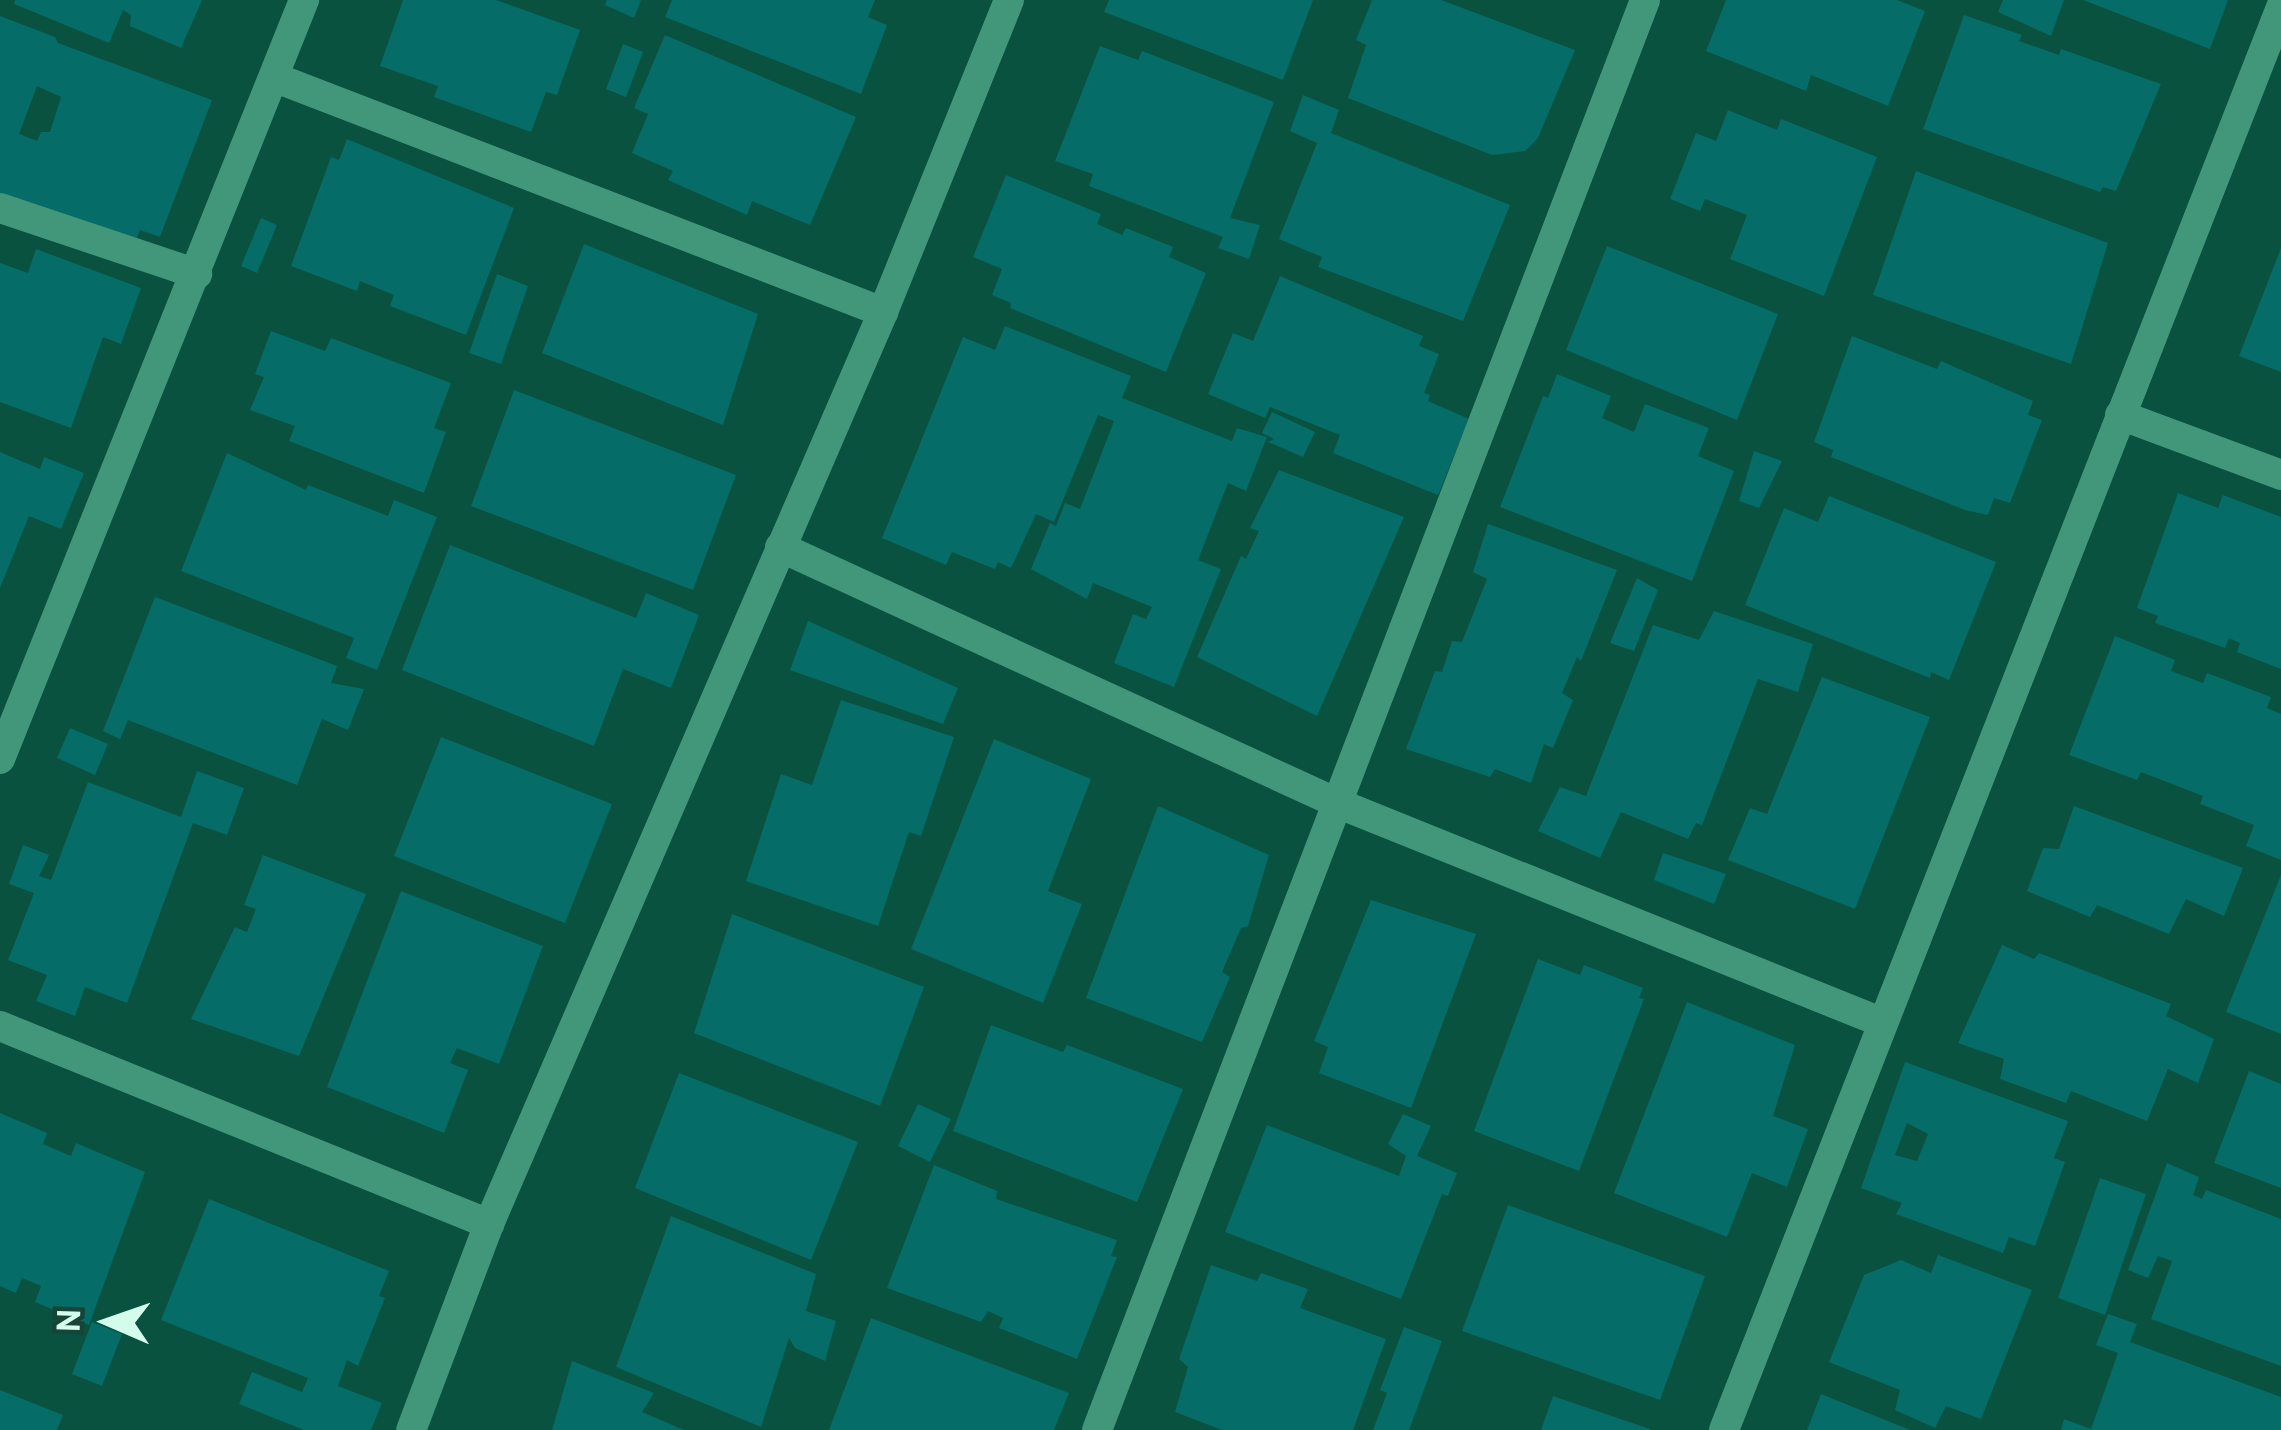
<!DOCTYPE html>
<style>
body{margin:0}
#map{position:relative;width:2281px;height:1430px;overflow:hidden;background:#09523f;font-family:Overpass,sans-serif}
div>[style]{position:absolute}
.building>*{inset:0;background:#056c67}
.minor>*{height:30px;margin:-15px;padding:0 15px;transform-origin:15px;border-radius:15px;background:#42977b}
span{translate:-50% -50%;white-space:nowrap;text-align:center;line-height:1.15;-webkit-text-stroke:9px #174436;paint-order:stroke}
.north{position:absolute;left:48px;top:1262px;width:120px;height:120px;-webkit-text-stroke:9px #174436;paint-order:stroke;rotate:272deg;font-size:33px;font-weight:700;line-height:48px;text-align:center;color:#d3fcec}
.north::after{content:'';display:block;margin:auto;width:42px;height:54px;background:#d3fcec;clip-path:polygon(50% 0,100% 100%,50% 72%,0 100%)}
</style>
<div id="map">
<div class="building">
<div style="clip-path:polygon(15px 0,202px 0,181px 48px,130px 26px,131px 15px,123px 10px,109px 43px,14px 4px)"></div>
<div style="clip-path:polygon(403px 0,496px 0,580px 30px,557px 95px,546px 92px,531px 132px,434px 97px,438px 86px,380px 66px)"></div>
<div style="clip-path:polygon(607px 0,641px 0,634px 18px,605px 5px)"></div>
<div style="clip-path:polygon(672px 0,875px 0,868px 17px,887px 25px,861px 94px,665px 17px)"></div>
<div style="clip-path:polygon(1109px 0,1313px 0,1283px 80px,1104px 12px)"></div>
<div style="clip-path:polygon(1372px 0,1441px 0,1575px 50px,1538px 138px,1525px 151px,1492px 155px,1348px 98px,1366px 45px,1356px 40px)"></div>
<div style="clip-path:polygon(1726px 0,1897px 0,1925px 11px,1888px 106px,1811px 75px,1806px 91px,1706px 51px)"></div>
<div style="clip-path:polygon(2003px 0,2064px 0,2051px 36px,1998px 12px)"></div>
<div style="clip-path:polygon(2083px 0,2228px 0,2210px 49px)"></div>
<div style="clip-path:polygon(1964px 15px,2022px 35px,2019px 41px,2059px 55px,2061px 49px,2161px 84px,2116px 191px,2103px 187px,2100px 192px,1923px 129px)"></div>
<div style="clip-path:polygon(evenodd,0 16px,55px 37px,58px 43px,212px 100px,160px 237px,140px 230px,133px 248px,0 194px,0 16px,37px 86px,61px 97px,50px 132px,41px 132px,37px 141px,19px 134px,37px 86px)"></div>
<div style="clip-path:polygon(665px 35px,856px 117px,810px 225px,752px 201px,747px 215px,668px 180px,673px 171px,632px 153px,648px 114px,634px 108px)"></div>
<div style="clip-path:polygon(623px 44px,643px 52px,626px 97px,606px 89px)"></div>
<div style="clip-path:polygon(1100px 46px,1138px 60px,1142px 51px,1274px 102px,1230px 218px,1260px 225px,1249px 259px,1218px 248px,1223px 237px,1089px 186px,1093px 174px,1055px 161px)"></div>
<div style="clip-path:polygon(1303px 95px,1339px 110px,1331px 133px,1510px 205px,1463px 321px,1318px 267px,1322px 257px,1279px 239px,1317px 143px,1290px 131px)"></div>
<div style="clip-path:polygon(1728px 110px,1777px 130px,1781px 119px,1877px 157px,1824px 296px,1730px 259px,1747px 215px,1705px 199px,1700px 211px,1670px 199px,1696px 133px,1716px 141px)"></div>
<div style="clip-path:polygon(347px 139px,514px 208px,466px 335px,390px 306px,394px 295px,360px 281px,357px 291px,291px 266px,331px 157px,339px 160px)"></div>
<div style="clip-path:polygon(1916px 171px,2108px 243px,2071px 364px,1873px 295px)"></div>
<div style="clip-path:polygon(1006px 175px,1101px 214px,1097px 224px,1122px 235px,1126px 228px,1173px 247px,1169px 257px,1206px 273px,1166px 372px,1010px 308px,1011px 303px,992px 295px,1002px 269px,973px 257px)"></div>
<div style="clip-path:polygon(261px 218px,277px 225px,257px 273px,241px 266px)"></div>
<div style="clip-path:polygon(584px 244px,758px 314px,723px 425px,542px 353px)"></div>
<div style="clip-path:polygon(1607px 246px,1778px 314px,1737px 420px,1566px 350px)"></div>
<div style="clip-path:polygon(2281px 248px,2281px 372px,2239px 356px)"></div>
<div style="clip-path:polygon(36px 249px,141px 288px,121px 344px,103px 337px,71px 428px,0 402px,0 263px,28px 273px)"></div>
<div style="clip-path:polygon(497px 274px,528px 286px,501px 364px,469px 353px)"></div>
<div style="clip-path:polygon(1280px 276px,1423px 336px,1419px 346px,1439px 354px,1424px 393px,1430px 395px,1428px 401px,1469px 419px,1438px 495px,1333px 453px,1340px 435px,1270px 407px,1265px 418px,1208px 394px,1233px 333px,1253px 341px)"></div>
<div style="clip-path:polygon(1005px 326px,1131px 376px,1122px 398px,1232px 441px,1237px 428px,1267px 437px,1246px 491px,1228px 483px,1198px 560px,1221px 569px,1174px 687px,1114px 663px,1133px 614px,1146px 619px,1152px 607px,1093px 583px,1087px 599px,1031px 569px,1050px 523px,1056px 526px,1065px 503px,1080px 509px,1114px 421px,1098px 415px,1054px 522px,1036px 514px,1011px 568px,998px 562px,995px 569px,952px 552px,946px 565px,882px 538px,963px 337px,995px 350px)"></div>
<div style="clip-path:polygon(271px 331px,325px 351px,331px 338px,451px 383px,434px 428px,446px 432px,424px 493px,289px 441px,295px 426px,250px 410px,264px 377px,255px 374px)"></div>
<div style="clip-path:polygon(1852px 336px,1937px 369px,1941px 361px,2033px 401px,2028px 415px,2042px 420px,2010px 503px,1994px 498px,1988px 515px,1965px 510px,1831px 457px,1833px 450px,1814px 442px)"></div>
<div style="clip-path:polygon(1557px 374px,1611px 396px,1602px 418px,1634px 432px,1645px 404px,1709px 428px,1698px 456px,1734px 471px,1692px 581px,1500px 507px,1543px 396px,1548px 398px)"></div>
<div style="clip-path:polygon(514px 390px,736px 475px,693px 590px,471px 506px)"></div>
<div style="clip-path:polygon(1272px 412px,1315px 432px,1303px 457px,1268px 442px,1274px 439px,1262px 433px)"></div>
<div style="clip-path:polygon(1754px 451px,1782px 461px,1759px 508px,1739px 501px)"></div>
<div style="clip-path:polygon(0 452px,40px 469px,44px 457px,84px 473px,61px 529px,29px 516px,0 588px)"></div>
<div style="clip-path:polygon(227px 453px,306px 490px,308px 485px,388px 516px,394px 500px,437px 517px,377px 670px,346px 658px,354px 638px,181px 571px)"></div>
<div style="clip-path:polygon(1279px 470px,1404px 517px,1317px 716px,1197px 657px,1241px 556px,1246px 559px,1259px 531px,1250px 528px)"></div>
<div style="clip-path:polygon(2178px 493px,2218px 508px,2223px 495px,2281px 517px,2281px 669px,2237px 652px,2240px 643px,2229px 638px,2225px 648px,2155px 623px,2158px 616px,2137px 608px)"></div>
<div style="clip-path:polygon(1829px 496px,1996px 562px,1949px 680px,1931px 672px,1930px 678px,1745px 605px,1784px 508px,1818px 522px)"></div>
<div style="clip-path:polygon(1488px 524px,1617px 570px,1581px 661px,1577px 657px,1562px 693px,1573px 700px,1553px 748px,1544px 744px,1531px 783px,1495px 769px,1490px 777px,1406px 749px,1435px 671px,1442px 672px,1452px 641px,1462px 642px,1487px 579px,1473px 572px)"></div>
<div style="clip-path:polygon(450px 545px,636px 618px,646px 593px,699px 615px,671px 688px,623px 669px,594px 746px,402px 670px)"></div>
<div style="clip-path:polygon(1637px 578px,1658px 590px,1634px 651px,1610px 643px)"></div>
<div style="clip-path:polygon(155px 597px,337px 666px,331px 683px,364px 689px,348px 730px,322px 719px,297px 785px,128px 720px,120px 739px,103px 731px)"></div>
<div style="clip-path:polygon(1714px 611px,1813px 644px,1798px 692px,1758px 679px,1702px 825px,1696px 823px,1688px 839px,1621px 812px,1600px 858px,1538px 831px,1560px 787px,1586px 796px,1653px 625px,1699px 640px)"></div>
<div style="clip-path:polygon(808px 621px,958px 688px,943px 724px,790px 670px)"></div>
<div style="clip-path:polygon(2115px 636px,2175px 660px,2171px 671px,2203px 683px,2207px 673px,2271px 697px,2267px 708px,2281px 714px,2281px 860px,2246px 846px,2254px 825px,2200px 804px,2203px 796px,2141px 772px,2137px 780px,2069px 755px)"></div>
<div style="clip-path:polygon(1822px 677px,1930px 717px,1855px 909px,1728px 860px,1750px 808px,1767px 814px)"></div>
<div style="clip-path:polygon(841px 700px,954px 737px,921px 836px,909px 832px,878px 926px,746px 881px,781px 774px,812px 785px)"></div>
<div style="clip-path:polygon(70px 728px,108px 744px,95px 775px,57px 758px)"></div>
<div style="clip-path:polygon(441px 737px,612px 804px,565px 923px,394px 856px)"></div>
<div style="clip-path:polygon(994px 739px,1091px 779px,1048px 891px,1082px 904px,1043px 1003px,911px 949px)"></div>
<div style="clip-path:polygon(197px 771px,244px 788px,227px 835px,193px 823px,127px 1003px,85px 987px,75px 1016px,36px 1001px,47px 975px,8px 960px,34px 893px,9px 884px,23px 845px,49px 855px,39px 876px,51px 880px,88px 782px,181px 817px)"></div>
<div style="clip-path:polygon(1158px 806px,1269px 855px,1248px 926px,1241px 928px,1222px 972px,1230px 977px,1202px 1042px,1086px 998px)"></div>
<div style="clip-path:polygon(2074px 806px,2243px 868px,2224px 916px,2186px 899px,2169px 934px,2097px 905px,2090px 917px,2027px 891px,2043px 848px,2059px 849px)"></div>
<div style="clip-path:polygon(1663px 853px,1726px 874px,1714px 904px,1654px 880px)"></div>
<div style="clip-path:polygon(263px 855px,366px 894px,299px 1056px,191px 1019px,235px 927px,247px 932px,256px 909px,244px 905px)"></div>
<div style="clip-path:polygon(2281px 875px,2281px 1034px,2226px 1012px)"></div>
<div style="clip-path:polygon(401px 891px,543px 946px,499px 1064px,457px 1048px,450px 1063px,468px 1070px,444px 1133px,327px 1087px)"></div>
<div style="clip-path:polygon(1371px 900px,1476px 934px,1411px 1108px,1319px 1073px,1328px 1047px,1314px 1041px)"></div>
<div style="clip-path:polygon(732px 914px,924px 987px,880px 1106px,694px 1033px)"></div>
<div style="clip-path:polygon(2002px 945px,2034px 959px,2039px 953px,2171px 1004px,2166px 1016px,2214px 1039px,2198px 1083px,2168px 1069px,2147px 1121px,2071px 1091px,2066px 1103px,2000px 1079px,2004px 1059px,1958px 1043px)"></div>
<div style="clip-path:polygon(1538px 959px,1580px 975px,1584px 965px,1643px 988px,1639px 998px,1644px 999px,1579px 1171px,1474px 1131px)"></div>
<div style="clip-path:polygon(1687px 1002px,1795px 1045px,1773px 1116px,1808px 1129px,1787px 1187px,1752px 1173px,1727px 1237px,1614px 1193px)"></div>
<div style="clip-path:polygon(991px 1025px,1063px 1052px,1067px 1045px,1183px 1089px,1137px 1202px,953px 1131px)"></div>
<div style="clip-path:polygon(evenodd,1905px 1062px,2068px 1121px,2054px 1158px,2065px 1162px,2035px 1246px,2009px 1237px,2003px 1253px,1896px 1214px,1902px 1203px,1861px 1188px,1905px 1062px,1907px 1123px,1928px 1134px,1917px 1161px,1895px 1155px,1907px 1123px)"></div>
<div style="clip-path:polygon(2249px 1071px,2281px 1084px,2281px 1188px,2214px 1163px)"></div>
<div style="clip-path:polygon(679px 1073px,858px 1142px,811px 1260px,635px 1188px)"></div>
<div style="clip-path:polygon(918px 1104px,951px 1119px,930px 1162px,898px 1146px)"></div>
<div style="clip-path:polygon(0 1113px,47px 1133px,43px 1144px,71px 1156px,76px 1143px,145px 1172px,89px 1325px,35px 1302px,41px 1286px,22px 1278px,16px 1293px,0 1286px)"></div>
<div style="clip-path:polygon(1403px 1114px,1431px 1126px,1417px 1156px,1457px 1173px,1448px 1196px,1442px 1194px,1401px 1299px,1225px 1232px,1267px 1125px,1399px 1176px,1406px 1156px,1388px 1144px)"></div>
<div style="clip-path:polygon(2167px 1163px,2199px 1177px,2193px 1195px,2202px 1199px,2206px 1190px,2281px 1219px,2281px 1366px,2151px 1319px,2172px 1261px,2158px 1256px,2148px 1278px,2128px 1270px)"></div>
<div style="clip-path:polygon(934px 1165px,997px 1191px,996px 1199px,1117px 1240px,1111px 1256px,1117px 1257px,1077px 1359px,999px 1328px,1003px 1318px,988px 1311px,981px 1322px,887px 1288px)"></div>
<div style="clip-path:polygon(2100px 1178px,2146px 1194px,2105px 1315px,2058px 1298px)"></div>
<div style="clip-path:polygon(209px 1199px,389px 1271px,379px 1296px,385px 1298px,358px 1366px,347px 1360px,338px 1386px,382px 1403px,371px 1430px,304px 1430px,239px 1404px,252px 1372px,302px 1392px,308px 1378px,161px 1320px)"></div>
<div style="clip-path:polygon(1508px 1205px,1705px 1276px,1660px 1400px,1462px 1331px)"></div>
<div style="clip-path:polygon(671px 1216px,816px 1274px,806px 1311px,836px 1321px,825px 1361px,795px 1348px,789px 1338px,761px 1427px,616px 1367px)"></div>
<div style="clip-path:polygon(1938px 1255px,2032px 1290px,1981px 1419px,1946px 1406px,1935px 1428px,1895px 1410px,1900px 1390px,1829px 1362px,1864px 1275px,1901px 1260px,1931px 1273px)"></div>
<div style="clip-path:polygon(1211px 1265px,1257px 1281px,1261px 1273px,1308px 1289px,1300px 1308px,1386px 1339px,1353px 1430px,1222px 1430px,1175px 1412px,1188px 1367px,1179px 1359px)"></div>
<div style="clip-path:polygon(2108px 1314px,2137px 1324px,2130px 1342px,2281px 1397px,2281px 1430px,2061px 1430px,2064px 1419px,2091px 1429px,2118px 1353px,2096px 1345px)"></div>
<div style="clip-path:polygon(871px 1318px,1069px 1393px,1054px 1430px,829px 1430px)"></div>
<div style="clip-path:polygon(92px 1322px,122px 1334px,102px 1386px,72px 1374px)"></div>
<div style="clip-path:polygon(1404px 1327px,1442px 1341px,1409px 1430px,1373px 1430px,1387px 1393px,1380px 1390px)"></div>
<div style="clip-path:polygon(572px 1361px,654px 1393px,642px 1412px,684px 1430px,552px 1430px)"></div>
<div style="clip-path:polygon(0 1390px,63px 1415px,57px 1430px,0 1430px)"></div>
<div style="clip-path:polygon(1821px 1394px,1910px 1430px,1807px 1430px)"></div>
<div style="clip-path:polygon(1553px 1396px,1650px 1429px,1650px 1430px,1541px 1430px)"></div>
</div>
<div class="minor">
<div style="left:276px;top:78px;width:651px;rotate:21.08deg"></div>
<div style="left:0;top:208px;width:208px;rotate:18.5deg"></div>
<div style="left:2120px;top:415px;width:172px;rotate:20.4deg"></div>
<div style="left:780px;top:547px;width:613px;rotate:24.68deg"></div>
<div style="left:1337px;top:803px;width:586px;rotate:21.93deg"></div>
<div style="left:0;top:759px;width:818px;rotate:-68.17deg"></div>
<div style="left:0;top:1026px;width:528px;rotate:22.04deg"></div>
<div style="left:489px;top:1224px;width:220px;rotate:110.7deg"></div>
<div style="left:489px;top:1224px;width:993px;rotate:-66.63deg"></div>
<div style="left:883px;top:312px;width:336px;rotate:-68deg"></div>
<div style="left:1097px;top:1430px;width:1531px;rotate:-69.03deg"></div>
<div style="left:1724px;top:1430px;width:1528px;rotate:-68.62deg"></div>
</div>
<div class="north">N</div>
</div>
